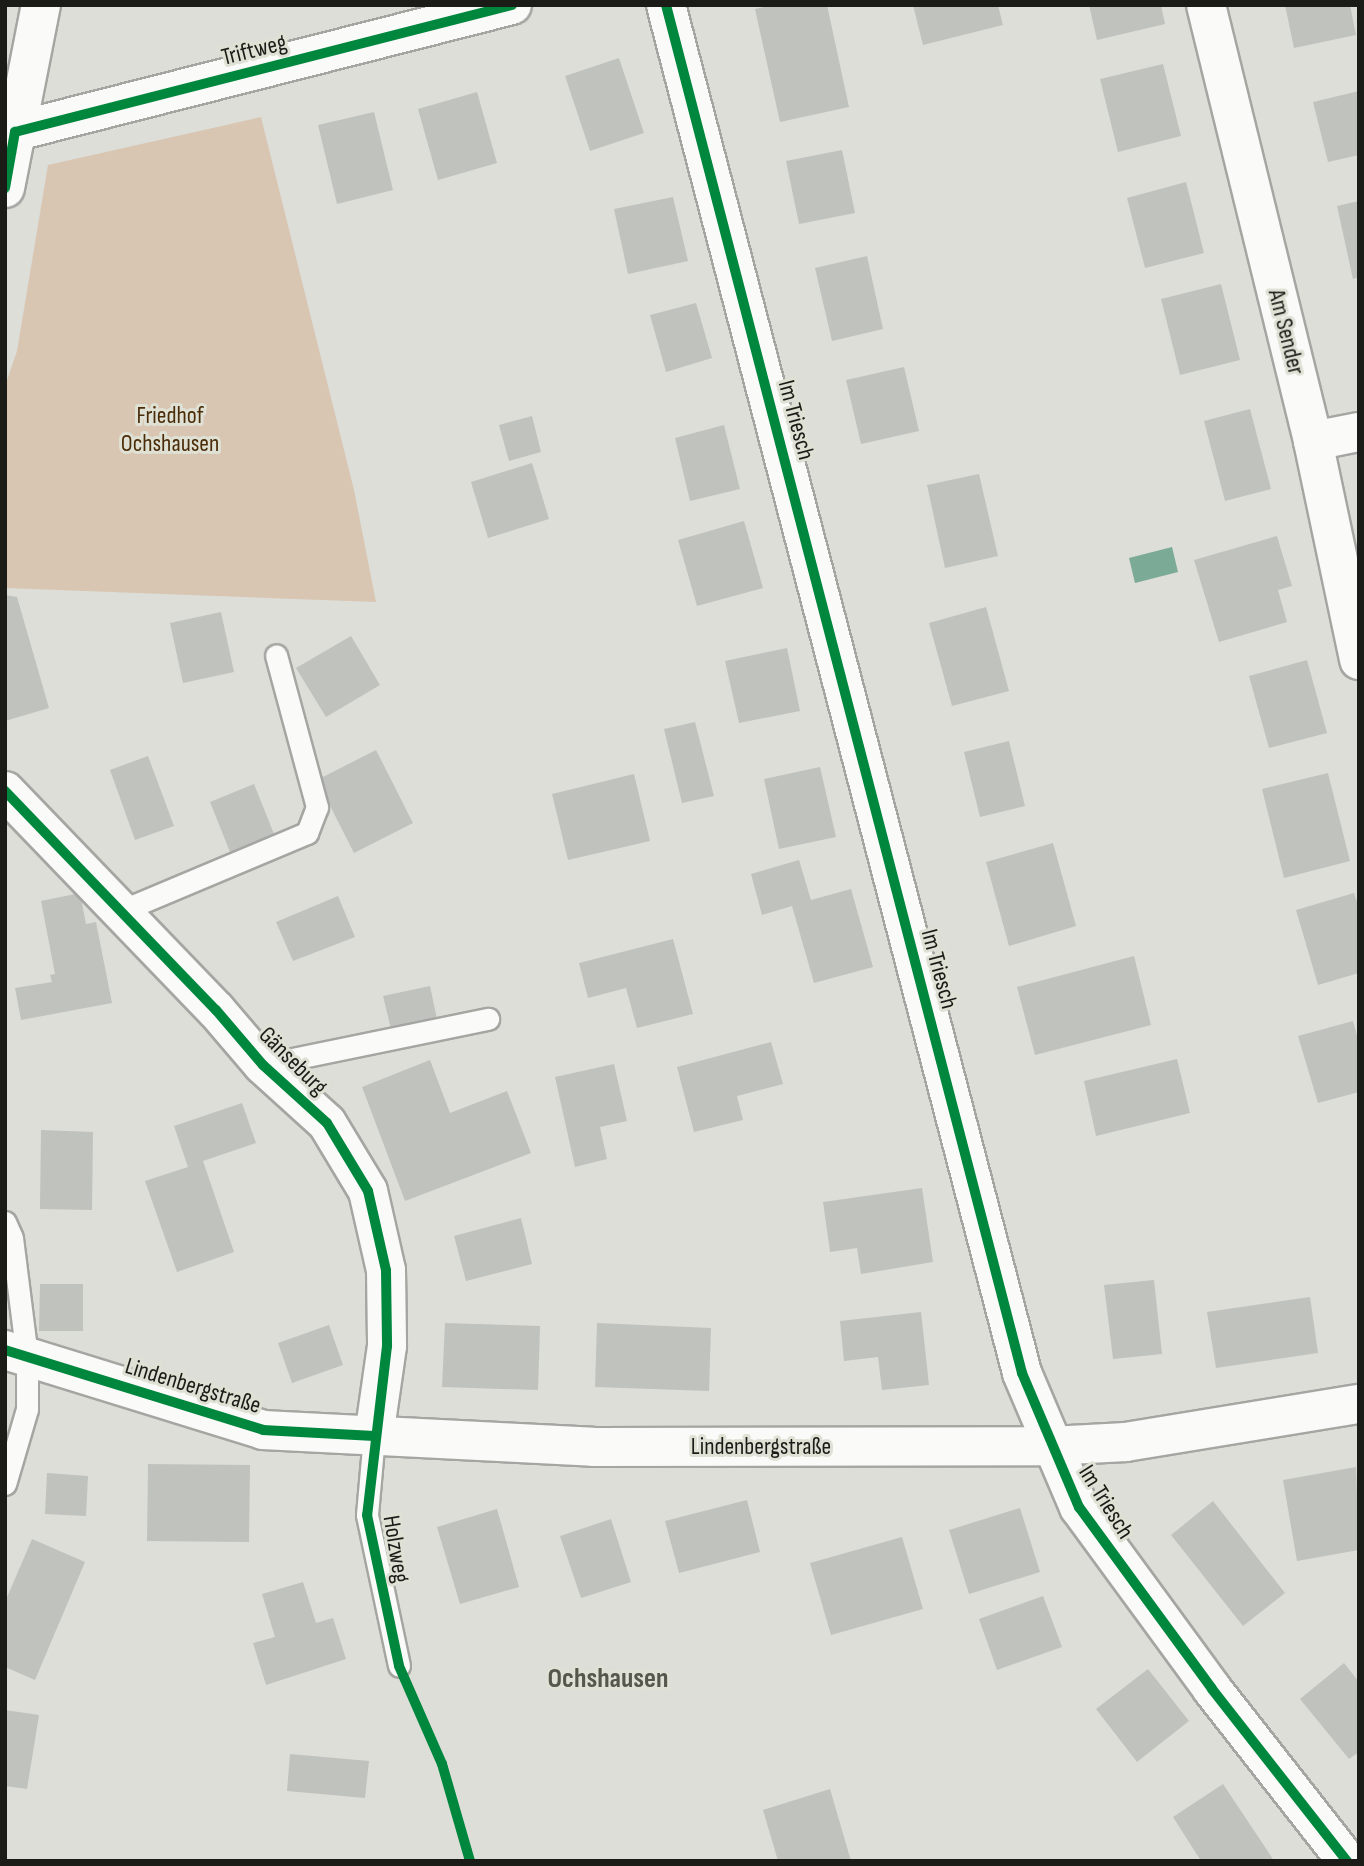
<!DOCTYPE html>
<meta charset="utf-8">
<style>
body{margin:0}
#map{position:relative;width:1364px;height:1866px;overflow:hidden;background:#ddded8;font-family:"Sofia Sans Condensed",sans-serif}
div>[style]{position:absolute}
.green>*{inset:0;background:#d8c6b3}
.water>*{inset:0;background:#7baa97}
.building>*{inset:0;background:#c0c2be}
.roads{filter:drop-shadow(2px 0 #a5a6a2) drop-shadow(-2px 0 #a5a6a2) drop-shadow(0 2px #a5a6a2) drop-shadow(0 -2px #a5a6a2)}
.lane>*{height:21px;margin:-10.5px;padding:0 10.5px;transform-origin:10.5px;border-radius:10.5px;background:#fafaf9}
.street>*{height:38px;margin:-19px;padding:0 19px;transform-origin:19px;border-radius:19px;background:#fafaf9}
.cycleway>*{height:10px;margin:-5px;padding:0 5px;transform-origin:5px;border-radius:5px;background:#00873e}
span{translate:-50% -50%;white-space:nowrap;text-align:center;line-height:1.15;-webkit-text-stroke:6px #dfe1d5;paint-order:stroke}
.street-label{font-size:24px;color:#1b1c18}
.park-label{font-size:24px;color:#4b2c08}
.quarter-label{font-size:28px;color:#55574d;font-weight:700}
.frame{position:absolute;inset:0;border:7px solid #1b1c18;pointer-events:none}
</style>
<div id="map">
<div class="green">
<div style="clip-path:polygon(261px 117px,354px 490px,376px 602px,5px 588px,5px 386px,17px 351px,48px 165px)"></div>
</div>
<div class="water">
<div style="clip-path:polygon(1172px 547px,1178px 572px,1135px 583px,1129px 558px)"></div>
</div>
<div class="building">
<div style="clip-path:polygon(774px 5px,827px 5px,849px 107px,780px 122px,755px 9px)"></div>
<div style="clip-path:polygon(913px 5px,998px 5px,1003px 25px,923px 45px)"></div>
<div style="clip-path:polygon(1089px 5px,1161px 5px,1165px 24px,1097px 40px)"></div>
<div style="clip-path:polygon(1285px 5px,1350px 5px,1356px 35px,1294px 48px)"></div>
<div style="clip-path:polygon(619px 58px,644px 133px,590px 151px,565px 76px)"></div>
<div style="clip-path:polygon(1163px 64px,1181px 136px,1118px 152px,1100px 79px)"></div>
<div style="clip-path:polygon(1359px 91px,1359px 155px,1328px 162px,1313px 102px)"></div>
<div style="clip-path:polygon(477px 92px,497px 163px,438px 180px,418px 109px)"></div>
<div style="clip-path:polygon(374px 112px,393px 190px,337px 204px,318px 125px)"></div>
<div style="clip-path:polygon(842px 150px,855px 213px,799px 224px,786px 161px)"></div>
<div style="clip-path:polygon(1186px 182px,1204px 253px,1145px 268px,1127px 198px)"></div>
<div style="clip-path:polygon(673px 197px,688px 261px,628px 274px,614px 209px)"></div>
<div style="clip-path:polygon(1359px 201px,1359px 277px,1353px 279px,1337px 206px)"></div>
<div style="clip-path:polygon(867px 256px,883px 329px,832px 341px,815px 268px)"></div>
<div style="clip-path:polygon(1221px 284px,1240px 360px,1180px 375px,1161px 299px)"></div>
<div style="clip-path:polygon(696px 303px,712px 358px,666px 372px,650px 315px)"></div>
<div style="clip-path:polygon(904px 367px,919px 431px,861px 444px,846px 380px)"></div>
<div style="clip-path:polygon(1250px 409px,1271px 489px,1225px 501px,1204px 421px)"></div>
<div style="clip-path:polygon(532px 416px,541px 452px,509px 461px,499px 425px)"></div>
<div style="clip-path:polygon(724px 425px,740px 489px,690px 501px,675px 438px)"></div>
<div style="clip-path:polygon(532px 463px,549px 519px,488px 538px,471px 482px)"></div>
<div style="clip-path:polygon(979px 474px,998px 556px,945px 568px,927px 485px)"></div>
<div style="clip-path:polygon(744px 521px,763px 588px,697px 606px,678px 540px)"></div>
<div style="clip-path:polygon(1277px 536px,1292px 586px,1278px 590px,1287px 622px,1219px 642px,1194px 560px)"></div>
<div style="clip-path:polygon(5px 595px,17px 597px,49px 708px,5px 721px)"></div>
<div style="clip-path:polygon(986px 607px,1009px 691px,952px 706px,929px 623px)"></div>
<div style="clip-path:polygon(221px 612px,234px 672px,183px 683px,170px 623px)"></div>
<div style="clip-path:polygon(351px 636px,380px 685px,326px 717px,296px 668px)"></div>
<div style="clip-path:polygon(787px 648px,800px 711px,739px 723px,725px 661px)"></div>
<div style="clip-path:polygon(1307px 660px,1327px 733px,1269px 748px,1249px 676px)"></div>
<div style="clip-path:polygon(695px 722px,714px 796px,682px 803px,664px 729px)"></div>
<div style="clip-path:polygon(1009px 741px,1025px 806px,980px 817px,964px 752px)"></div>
<div style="clip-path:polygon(376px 750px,413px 823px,354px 853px,317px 780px)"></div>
<div style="clip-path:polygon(148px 756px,174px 826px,135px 840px,110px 770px)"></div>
<div style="clip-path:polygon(820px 767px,836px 837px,779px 849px,764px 779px)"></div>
<div style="clip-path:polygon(1328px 773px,1350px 861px,1284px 878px,1262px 789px)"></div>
<div style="clip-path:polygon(634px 774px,650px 841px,568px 860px,552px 794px)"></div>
<div style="clip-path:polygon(254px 784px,274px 834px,230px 852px,210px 802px)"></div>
<div style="clip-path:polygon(1053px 843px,1076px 926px,1009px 946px,986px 862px)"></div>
<div style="clip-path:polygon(799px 860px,811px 900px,851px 889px,873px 967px,814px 983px,792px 906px,762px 915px,751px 874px)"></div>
<div style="clip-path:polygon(80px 893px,86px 924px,96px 922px,112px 1003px,21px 1020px,15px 988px,52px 982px,50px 975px,55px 974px,41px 901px)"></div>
<div style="clip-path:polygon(1354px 893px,1359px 908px,1359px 973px,1318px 985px,1296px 910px)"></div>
<div style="clip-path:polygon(338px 896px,355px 937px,293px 961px,276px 922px)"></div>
<div style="clip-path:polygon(673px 939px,693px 1014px,637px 1028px,626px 988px,588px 998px,579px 963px)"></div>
<div style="clip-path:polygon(1134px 956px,1151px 1025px,1035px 1055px,1017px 987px)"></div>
<div style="clip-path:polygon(430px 986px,437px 1019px,391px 1029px,383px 996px)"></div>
<div style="clip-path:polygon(1353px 1021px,1359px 1043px,1359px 1092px,1318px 1103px,1298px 1036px)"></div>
<div style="clip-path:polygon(771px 1042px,783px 1084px,737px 1096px,743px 1120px,694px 1132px,677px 1067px)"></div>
<div style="clip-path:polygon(1177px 1059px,1190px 1113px,1096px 1136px,1084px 1081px)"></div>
<div style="clip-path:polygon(430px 1060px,450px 1113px,507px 1091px,531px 1153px,405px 1201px,362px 1087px)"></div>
<div style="clip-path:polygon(614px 1064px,627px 1121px,600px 1127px,607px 1159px,575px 1167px,555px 1077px)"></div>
<div style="clip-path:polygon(242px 1103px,256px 1143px,203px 1161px,234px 1252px,177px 1272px,145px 1181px,188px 1167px,174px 1126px)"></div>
<div style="clip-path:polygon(41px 1130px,93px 1132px,92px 1210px,40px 1209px)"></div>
<div style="clip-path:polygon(922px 1188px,933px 1262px,861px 1274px,857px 1248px,830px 1252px,823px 1202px)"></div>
<div style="clip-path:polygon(521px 1218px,532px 1264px,466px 1281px,454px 1236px)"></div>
<div style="clip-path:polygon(1154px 1280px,1162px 1354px,1113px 1359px,1104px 1285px)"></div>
<div style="clip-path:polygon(40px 1284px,83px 1284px,83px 1331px,39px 1331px)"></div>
<div style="clip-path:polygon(1310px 1297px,1318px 1353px,1216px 1368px,1207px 1312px)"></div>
<div style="clip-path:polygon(921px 1312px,929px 1385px,882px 1390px,878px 1357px,844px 1361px,840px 1321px)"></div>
<div style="clip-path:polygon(445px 1323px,540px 1326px,538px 1390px,442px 1387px)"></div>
<div style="clip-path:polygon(597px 1323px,711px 1328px,709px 1391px,595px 1387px)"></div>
<div style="clip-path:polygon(329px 1325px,343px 1365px,292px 1383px,278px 1343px)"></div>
<div style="clip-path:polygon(148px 1464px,250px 1465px,249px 1542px,147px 1541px)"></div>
<div style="clip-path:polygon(1356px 1467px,1359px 1550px,1297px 1561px,1283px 1480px)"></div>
<div style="clip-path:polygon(47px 1473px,88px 1476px,86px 1516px,45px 1514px)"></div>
<div style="clip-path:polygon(747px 1500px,760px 1552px,679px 1573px,665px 1521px)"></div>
<div style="clip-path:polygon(1213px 1501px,1285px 1593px,1243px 1626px,1171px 1535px)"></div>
<div style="clip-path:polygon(1020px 1508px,1040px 1572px,969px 1594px,949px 1530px)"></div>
<div style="clip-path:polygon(497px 1509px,519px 1587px,460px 1604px,437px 1527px)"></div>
<div style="clip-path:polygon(611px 1519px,631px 1582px,581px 1598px,560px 1536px)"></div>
<div style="clip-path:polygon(902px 1537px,923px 1609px,831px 1635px,810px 1563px)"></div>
<div style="clip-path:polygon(32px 1539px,85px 1562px,35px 1680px,5px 1667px,5px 1602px)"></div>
<div style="clip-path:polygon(303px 1582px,316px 1623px,333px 1618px,346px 1659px,266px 1685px,253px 1643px,275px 1637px,262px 1594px)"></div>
<div style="clip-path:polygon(1043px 1596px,1062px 1647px,997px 1670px,979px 1619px)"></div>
<div style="clip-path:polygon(1344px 1663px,1359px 1682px,1359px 1752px,1349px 1759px,1300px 1699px)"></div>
<div style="clip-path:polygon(1148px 1669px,1189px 1721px,1137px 1762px,1096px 1709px)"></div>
<div style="clip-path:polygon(5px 1710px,39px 1715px,27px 1789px,5px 1786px)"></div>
<div style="clip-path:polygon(290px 1754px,369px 1761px,365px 1798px,287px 1791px)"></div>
<div style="clip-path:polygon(1223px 1784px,1267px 1850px,1274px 1861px,1201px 1861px,1173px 1817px)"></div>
<div style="clip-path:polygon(830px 1789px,851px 1861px,778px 1861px,763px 1810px)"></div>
</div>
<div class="roads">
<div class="lane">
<div style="left:121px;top:911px;width:202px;rotate:-22.8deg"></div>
<div style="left:307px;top:833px;width:28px;rotate:-69deg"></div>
<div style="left:317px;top:807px;width:157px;rotate:-105.1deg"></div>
<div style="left:263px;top:1065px;width:230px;rotate:-11.6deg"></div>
<div style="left:5px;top:1222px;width:17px;rotate:66deg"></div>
<div style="left:12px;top:1238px;width:119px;rotate:82.8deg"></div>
<div style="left:27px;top:1356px;width:53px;rotate:90deg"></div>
<div style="left:27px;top:1409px;width:78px;rotate:106.3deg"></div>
<div style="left:374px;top:1436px;width:79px;rotate:95.1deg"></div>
<div style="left:367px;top:1515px;width:154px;rotate:78deg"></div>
</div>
<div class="street">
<div style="left:666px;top:5px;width:1414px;rotate:75.41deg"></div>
<div style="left:1022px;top:1373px;width:146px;rotate:67deg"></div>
<div style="left:1079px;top:1507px;width:225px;rotate:53.8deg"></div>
<div style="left:1212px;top:1689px;width:219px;rotate:51.9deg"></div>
<div style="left:1206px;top:5px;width:449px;rotate:76.2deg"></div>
<div style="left:1313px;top:441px;width:224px;rotate:78.1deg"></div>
<div style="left:5px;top:134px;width:523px;rotate:-14.28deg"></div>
<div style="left:5px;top:188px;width:187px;rotate:-78.9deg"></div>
<div style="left:1313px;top:441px;width:47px;rotate:-11.1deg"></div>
<div style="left:5px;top:791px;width:304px;rotate:46.1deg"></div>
<div style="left:216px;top:1010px;width:72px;rotate:49.5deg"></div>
<div style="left:263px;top:1065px;width:86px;rotate:42.2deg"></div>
<div style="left:327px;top:1123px;width:79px;rotate:58.9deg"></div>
<div style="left:368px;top:1191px;width:81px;rotate:77.2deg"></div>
<div style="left:386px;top:1270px;width:76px;rotate:89.2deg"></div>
<div style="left:387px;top:1346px;width:91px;rotate:98.2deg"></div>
<div style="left:5px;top:1350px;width:270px;rotate:17.2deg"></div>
<div style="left:263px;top:1430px;width:330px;rotate:2.9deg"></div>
<div style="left:593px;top:1447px;width:457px;rotate:-0.1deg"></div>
<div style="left:1050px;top:1446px;width:76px;rotate:-3deg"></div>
<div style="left:1126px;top:1442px;width:236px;rotate:-9.3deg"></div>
</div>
</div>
<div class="cycleway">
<div style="left:666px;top:5px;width:1414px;rotate:75.41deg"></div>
<div style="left:1022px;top:1373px;width:146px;rotate:67deg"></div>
<div style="left:1079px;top:1507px;width:225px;rotate:53.8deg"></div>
<div style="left:1212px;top:1689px;width:219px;rotate:51.9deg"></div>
<div style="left:5px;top:188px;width:57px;rotate:-79.9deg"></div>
<div style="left:15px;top:132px;width:513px;rotate:-14.33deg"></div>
<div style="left:5px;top:791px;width:304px;rotate:46.1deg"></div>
<div style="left:216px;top:1010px;width:72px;rotate:49.5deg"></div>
<div style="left:263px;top:1065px;width:86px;rotate:42.2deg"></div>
<div style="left:327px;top:1123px;width:79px;rotate:58.9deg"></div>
<div style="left:368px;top:1191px;width:81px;rotate:77.2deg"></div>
<div style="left:386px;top:1270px;width:76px;rotate:89.2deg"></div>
<div style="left:387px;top:1346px;width:170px;rotate:96.7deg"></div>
<div style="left:367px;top:1515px;width:154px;rotate:78deg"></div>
<div style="left:399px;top:1666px;width:107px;rotate:66.3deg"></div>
<div style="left:442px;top:1764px;width:101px;rotate:73.9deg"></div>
<div style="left:5px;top:1350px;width:270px;rotate:17.2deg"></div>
<div style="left:263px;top:1430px;width:111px;rotate:3.1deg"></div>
</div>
<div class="street-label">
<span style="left:254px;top:50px;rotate:-14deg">Triftweg</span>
<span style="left:1286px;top:332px;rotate:76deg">Am Sender</span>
<span style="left:796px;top:420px;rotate:75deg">Im Triesch</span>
<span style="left:939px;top:969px;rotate:75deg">Im Triesch</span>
<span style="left:293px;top:1061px;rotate:45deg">Gänseburg</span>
<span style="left:193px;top:1386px;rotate:17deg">Lindenbergstraße</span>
<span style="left:761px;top:1447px">Lindenbergstraße</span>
<span style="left:1106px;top:1502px;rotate:58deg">Im Triesch</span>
<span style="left:396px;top:1549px;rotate:81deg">Holzweg</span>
</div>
<div class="park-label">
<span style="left:170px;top:430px">Friedhof<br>Ochshausen</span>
</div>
<div class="quarter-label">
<span style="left:608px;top:1679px">Ochshausen</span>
</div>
<div class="frame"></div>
</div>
